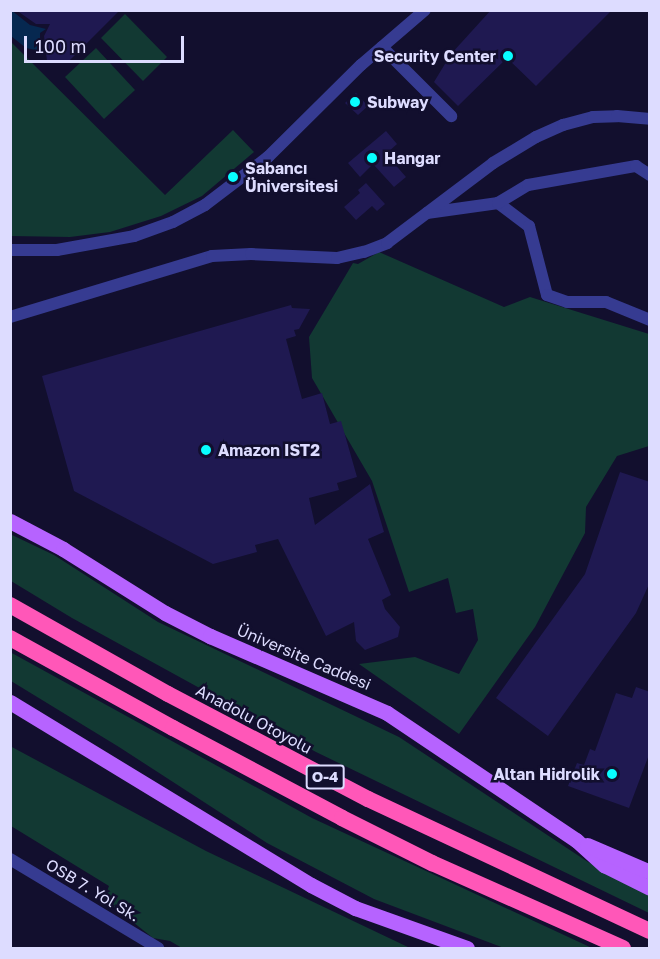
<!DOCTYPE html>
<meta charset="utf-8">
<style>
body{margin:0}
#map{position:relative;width:660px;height:959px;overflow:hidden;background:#120f2e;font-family:"Golos Text",sans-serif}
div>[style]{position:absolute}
.green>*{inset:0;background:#123933}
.water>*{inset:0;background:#062850}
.building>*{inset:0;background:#1f1951}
.minor>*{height:12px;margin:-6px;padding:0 6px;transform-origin:6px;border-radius:6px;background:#363b91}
.major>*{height:15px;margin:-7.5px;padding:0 7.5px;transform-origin:7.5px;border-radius:7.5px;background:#b663ff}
.highway>*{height:16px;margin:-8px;padding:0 8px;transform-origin:8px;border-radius:8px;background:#ff57b8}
.dots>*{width:16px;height:16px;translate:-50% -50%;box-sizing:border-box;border:3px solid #120f2e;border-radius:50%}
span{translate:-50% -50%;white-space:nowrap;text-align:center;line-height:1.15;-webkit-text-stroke:5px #120f2e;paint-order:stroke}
.shield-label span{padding:2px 4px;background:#120f2e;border:2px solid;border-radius:4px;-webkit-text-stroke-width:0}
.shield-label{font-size:15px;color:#dddcff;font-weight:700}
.poi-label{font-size:16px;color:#dddcff;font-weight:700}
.right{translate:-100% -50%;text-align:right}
.left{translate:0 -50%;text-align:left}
.street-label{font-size:16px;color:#dddcff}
.frame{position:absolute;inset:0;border:12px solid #dddcff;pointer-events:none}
.scale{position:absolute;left:24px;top:36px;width:160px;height:27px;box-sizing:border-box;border:3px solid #dddcff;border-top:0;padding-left:8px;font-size:18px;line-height:21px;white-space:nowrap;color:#dddcff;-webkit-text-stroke:4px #120f2e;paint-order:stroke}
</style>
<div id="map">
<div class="green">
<div style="clip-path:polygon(125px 14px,167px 57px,143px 81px,101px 38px)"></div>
<div style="clip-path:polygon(10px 41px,165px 195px,233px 130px,254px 152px,202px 196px,161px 216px,110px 232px,70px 237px,11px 236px)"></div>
<div style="clip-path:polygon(96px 48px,135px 90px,104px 119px,65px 77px)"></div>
<div style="clip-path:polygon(379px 252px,504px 307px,530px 297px,649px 334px,649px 446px,617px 456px,586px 507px,585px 533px,535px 627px,459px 734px,359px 664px,415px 657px,459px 674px,478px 640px,473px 609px,456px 613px,448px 578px,409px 592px,372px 481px,312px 378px,309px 337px,353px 263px,358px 264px)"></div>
<div style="clip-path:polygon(10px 534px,54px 555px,158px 622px,399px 737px,588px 862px,649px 891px,649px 913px,316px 752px,72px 618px,11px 581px)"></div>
<div style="clip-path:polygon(10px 652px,312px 818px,592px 948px,504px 948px,374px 899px,267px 843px,119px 747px,11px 681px)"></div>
<div style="clip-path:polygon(10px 746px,206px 851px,410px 948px,182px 948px,170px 941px,153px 938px,104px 899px,109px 886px,11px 826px)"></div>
</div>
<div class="water">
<div style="clip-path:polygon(11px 10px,30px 25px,46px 29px,40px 33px,40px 51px,26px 48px,11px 36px)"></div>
</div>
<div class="building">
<div style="clip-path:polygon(16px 10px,120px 10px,67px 63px,47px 61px,44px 36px,50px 24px,36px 24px)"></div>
<div style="clip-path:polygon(491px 10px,612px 10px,536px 86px,507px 58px,458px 106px,434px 82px,451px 54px)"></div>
<div style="clip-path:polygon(356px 93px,368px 106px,358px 115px,345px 103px)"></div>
<div style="clip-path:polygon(386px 131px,397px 144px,386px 154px,406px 177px,394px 187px,373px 164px,360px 177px,348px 163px)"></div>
<div style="clip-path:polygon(366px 183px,385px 204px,377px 211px,372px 206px,356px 220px,344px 207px,360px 193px,358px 190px)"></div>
<div style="clip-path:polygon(291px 305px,292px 308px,310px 309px,299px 329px,294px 330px,296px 336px,286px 339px,302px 399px,322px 393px,330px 424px,341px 421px,357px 477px,337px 483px,339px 490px,309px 498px,315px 525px,370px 484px,384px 532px,368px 539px,391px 595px,382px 600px,385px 609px,400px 627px,398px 637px,365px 650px,356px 641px,354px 622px,326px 636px,278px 539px,255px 545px,257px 552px,213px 564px,74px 491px,42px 376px)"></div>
<div style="clip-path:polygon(620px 472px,650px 482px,650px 582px,636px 613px,548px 736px,496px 698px,585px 574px)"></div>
<div style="clip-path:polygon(636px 687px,650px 692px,650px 752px,629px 808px,568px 786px,577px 763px,584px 765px,590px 749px,595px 751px,616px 693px,632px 698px)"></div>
</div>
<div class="minor">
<div style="left:382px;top:47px;width:98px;rotate:45deg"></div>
<div style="left:498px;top:203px;width:39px;rotate:37deg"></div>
<div style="left:529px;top:226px;width:71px;rotate:75.4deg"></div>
<div style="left:547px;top:295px;width:21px;rotate:19deg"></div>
<div style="left:567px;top:302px;width:39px"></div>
<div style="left:606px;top:302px;width:48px;rotate:22.2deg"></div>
<div style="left:427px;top:213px;width:72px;rotate:-8deg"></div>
<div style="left:498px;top:203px;width:35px;rotate:-31deg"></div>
<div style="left:528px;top:185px;width:110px;rotate:-10deg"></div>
<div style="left:636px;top:166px;width:17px;rotate:33deg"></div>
<div style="left:10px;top:250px;width:47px"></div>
<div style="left:57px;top:250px;width:78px;rotate:-10.3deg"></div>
<div style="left:134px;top:236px;width:41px;rotate:-19.7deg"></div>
<div style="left:173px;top:222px;width:36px;rotate:-28deg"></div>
<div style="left:205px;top:205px;width:79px;rotate:-37.3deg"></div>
<div style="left:268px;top:157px;width:131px;rotate:-44.7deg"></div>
<div style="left:361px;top:65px;width:84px;rotate:-40.7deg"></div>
<div style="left:10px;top:317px;width:211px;rotate:-16.8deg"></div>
<div style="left:212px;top:256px;width:39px;rotate:-3deg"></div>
<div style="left:251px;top:254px;width:86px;rotate:2.7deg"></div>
<div style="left:337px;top:258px;width:28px;rotate:-13deg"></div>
<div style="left:364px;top:252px;width:25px;rotate:-21deg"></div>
<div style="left:387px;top:243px;width:133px;rotate:-37deg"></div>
<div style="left:493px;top:163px;width:50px;rotate:-31.2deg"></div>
<div style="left:536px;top:137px;width:30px;rotate:-24deg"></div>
<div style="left:563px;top:125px;width:31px;rotate:-15deg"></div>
<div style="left:593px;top:117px;width:24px;rotate:-2deg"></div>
<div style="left:617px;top:116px;width:33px;rotate:5deg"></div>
<div style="left:10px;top:859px;width:173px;rotate:31deg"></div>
</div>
<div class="major">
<div style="left:10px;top:521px;width:60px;rotate:27.8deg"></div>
<div style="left:63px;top:549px;width:120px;rotate:32.1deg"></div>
<div style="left:165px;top:613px;width:51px;rotate:27.1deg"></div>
<div style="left:210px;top:636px;width:193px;rotate:23.5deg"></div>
<div style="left:387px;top:713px;width:228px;rotate:33.9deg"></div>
<div style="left:576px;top:840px;width:38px;rotate:42deg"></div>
<div style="left:604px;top:865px;width:51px;rotate:26.6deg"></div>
<div style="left:10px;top:702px;width:352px;rotate:31.3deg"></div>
<div style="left:311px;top:885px;width:50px;rotate:27.6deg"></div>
<div style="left:355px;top:908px;width:119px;rotate:19.7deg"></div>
<div style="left:587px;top:845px;width:69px;rotate:23.2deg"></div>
</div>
<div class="highway">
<div style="left:10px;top:605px;width:181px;rotate:29.4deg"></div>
<div style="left:168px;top:694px;width:226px;rotate:27.7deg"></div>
<div style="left:368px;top:799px;width:311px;rotate:25.1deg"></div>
<div style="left:10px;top:638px;width:186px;rotate:28.9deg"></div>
<div style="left:173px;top:728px;width:191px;rotate:28deg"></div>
<div style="left:342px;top:818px;width:101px;rotate:26.6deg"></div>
<div style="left:432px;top:863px;width:209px;rotate:24deg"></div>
</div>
<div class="dots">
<div style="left:508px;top:56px;background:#08feff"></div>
<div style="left:355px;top:102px;background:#08feff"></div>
<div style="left:372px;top:158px;background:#08feff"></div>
<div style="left:233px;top:177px;background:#08feff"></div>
<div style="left:206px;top:450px;background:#08feff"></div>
<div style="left:612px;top:774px;background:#08feff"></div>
</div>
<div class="shield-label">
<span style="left:325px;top:777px">O-4</span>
</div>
<div class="poi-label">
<span class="right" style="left:496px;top:56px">Security Center</span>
<span class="left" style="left:367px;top:102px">Subway</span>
<span class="left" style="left:384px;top:158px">Hangar</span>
<span class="left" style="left:245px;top:177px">Sabancı<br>Üniversitesi</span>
<span class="left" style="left:218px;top:450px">Amazon IST2</span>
<span class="right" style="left:600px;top:774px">Altan Hidrolik</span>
</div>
<div class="street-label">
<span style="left:304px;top:657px;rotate:23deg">Üniversite Caddesi</span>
<span style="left:254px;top:719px;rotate:28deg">Anadolu Otoyolu</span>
<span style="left:93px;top:890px;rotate:31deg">OSB 7. Yol Sk.</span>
</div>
<div class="frame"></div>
<div class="scale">100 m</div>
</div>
